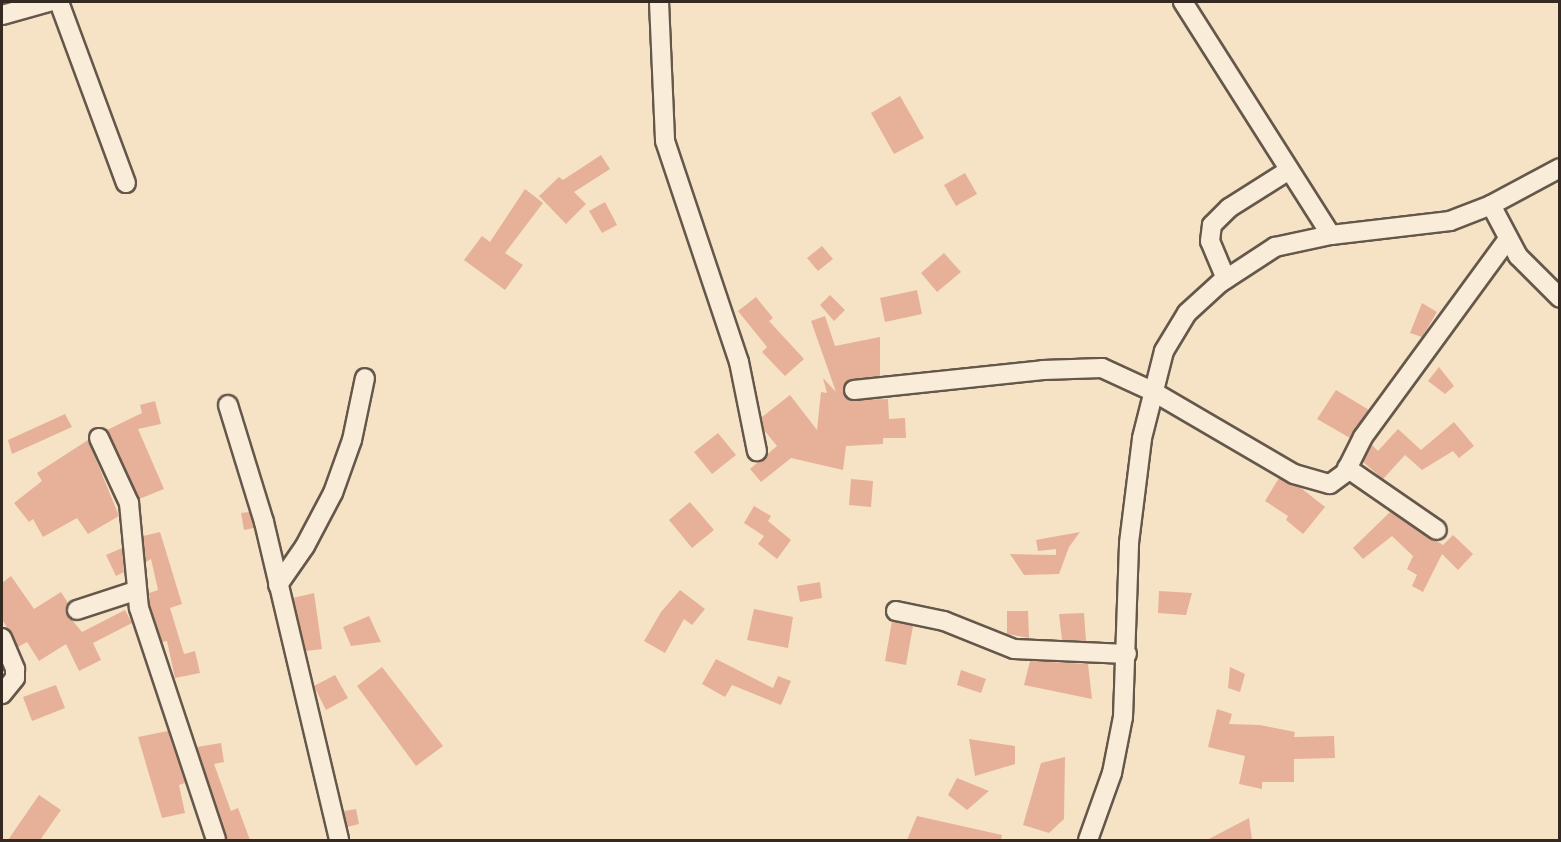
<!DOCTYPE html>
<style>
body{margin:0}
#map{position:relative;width:1561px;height:842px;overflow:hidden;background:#f6e3c5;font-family:"EB Garamond",serif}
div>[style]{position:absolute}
.building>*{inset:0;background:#e6b198}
.roads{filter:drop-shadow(2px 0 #65584b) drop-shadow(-2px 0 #65584b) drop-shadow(0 2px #65584b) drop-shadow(0 -2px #65584b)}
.minor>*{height:18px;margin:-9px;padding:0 9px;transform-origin:9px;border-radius:9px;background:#f9edd9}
span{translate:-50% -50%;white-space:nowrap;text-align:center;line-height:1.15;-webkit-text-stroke:4.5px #f9edd9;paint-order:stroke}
.frame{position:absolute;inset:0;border:3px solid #352a22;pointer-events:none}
</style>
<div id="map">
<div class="building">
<div style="clip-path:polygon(900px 96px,924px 138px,894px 154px,871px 113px)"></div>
<div style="clip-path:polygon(601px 155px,610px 169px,574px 192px,586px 204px,566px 224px,539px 196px,559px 177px,563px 180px)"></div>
<div style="clip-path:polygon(965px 173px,977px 194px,956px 206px,944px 185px)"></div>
<div style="clip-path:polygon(525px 189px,543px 203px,505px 253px,523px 265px,505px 290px,464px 260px,482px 236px,490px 242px)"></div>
<div style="clip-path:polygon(605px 202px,617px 225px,602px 233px,589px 211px)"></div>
<div style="clip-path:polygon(822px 246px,833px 259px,818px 271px,807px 258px)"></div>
<div style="clip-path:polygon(944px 253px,961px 272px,937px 292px,921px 273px)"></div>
<div style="clip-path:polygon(917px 290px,922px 314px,885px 322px,880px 298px)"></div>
<div style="clip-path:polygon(830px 295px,845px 310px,834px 321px,820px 305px)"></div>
<div style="clip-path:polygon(756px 297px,773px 318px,769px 321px,804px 359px,785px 376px,762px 352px,767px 347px,738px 311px)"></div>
<div style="clip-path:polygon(1422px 303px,1437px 312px,1422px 337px,1410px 333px)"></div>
<div style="clip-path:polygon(825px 316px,835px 346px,880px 337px,880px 376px,848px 381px,843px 392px,850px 400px,888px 399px,889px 419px,905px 418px,906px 438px,883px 438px,883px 444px,846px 446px,843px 470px,791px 458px,761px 482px,750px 469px,777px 446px,764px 430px,762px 417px,790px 395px,817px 430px,821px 392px,827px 393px,823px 378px,836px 392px,811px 321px)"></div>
<div style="clip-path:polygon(1439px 367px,1454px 386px,1445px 394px,1428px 381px)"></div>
<div style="clip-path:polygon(1336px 390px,1369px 410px,1350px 438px,1317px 419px)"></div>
<div style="clip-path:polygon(155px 401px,161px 424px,138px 429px,164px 489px,139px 499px,107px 430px,142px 413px,140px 405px)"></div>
<div style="clip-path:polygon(65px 414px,72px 427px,12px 454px,8px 440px)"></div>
<div style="clip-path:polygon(1454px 422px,1474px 446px,1459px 458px,1453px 451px,1422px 470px,1405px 455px,1383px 479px,1363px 462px,1372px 445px,1378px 451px,1398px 429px,1421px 450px)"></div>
<div style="clip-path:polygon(718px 433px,736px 455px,712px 474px,694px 452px)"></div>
<div style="clip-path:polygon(88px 440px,119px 516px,88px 534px,77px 518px,43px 537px,33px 519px,29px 522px,14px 503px,42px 481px,37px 473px)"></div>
<div style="clip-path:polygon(1279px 478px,1301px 488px,1325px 507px,1303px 534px,1286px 520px,1288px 516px,1265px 501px)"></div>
<div style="clip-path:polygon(851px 479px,873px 481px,871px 507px,849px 505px)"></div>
<div style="clip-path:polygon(690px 502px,714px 530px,692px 548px,669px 520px)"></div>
<div style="clip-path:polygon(754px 506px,771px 516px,768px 521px,791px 540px,777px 559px,758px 544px,764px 536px,744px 523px)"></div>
<div style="clip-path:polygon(249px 512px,254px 528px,244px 530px,241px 513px)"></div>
<div style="clip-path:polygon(1390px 512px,1443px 545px,1453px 535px,1473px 554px,1458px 570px,1442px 554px,1423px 592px,1412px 586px,1417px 575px,1407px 569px,1413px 556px,1392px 536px,1363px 559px,1353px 548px)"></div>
<div style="clip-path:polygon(160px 532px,182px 604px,170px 608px,184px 654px,195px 651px,200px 673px,175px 678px,167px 641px,162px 642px,150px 606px,149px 593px,158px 590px,151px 559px,146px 562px,143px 536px)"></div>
<div style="clip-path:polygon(1080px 532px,1069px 547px,1059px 574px,1024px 575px,1010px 554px,1056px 555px,1056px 549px,1038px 551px,1036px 540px)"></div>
<div style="clip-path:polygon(122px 548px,124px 572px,116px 576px,106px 555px)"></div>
<div style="clip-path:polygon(11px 576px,34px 609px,61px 592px,68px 603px,67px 614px,82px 632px,125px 610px,132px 623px,93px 643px,101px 660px,79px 671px,66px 644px,39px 661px,27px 642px,18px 647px,2px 619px,2px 583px)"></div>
<div style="clip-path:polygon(820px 582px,822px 598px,800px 602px,797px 586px)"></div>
<div style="clip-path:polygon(680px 590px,705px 609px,692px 625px,684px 619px,665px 653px,644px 641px,661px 612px)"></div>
<div style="clip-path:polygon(1159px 591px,1192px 593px,1186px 615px,1158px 613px)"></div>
<div style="clip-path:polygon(314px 593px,322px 649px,306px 651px,293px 598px)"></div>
<div style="clip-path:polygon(754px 609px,793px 617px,788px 648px,747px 640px)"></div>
<div style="clip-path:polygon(1007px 611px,1028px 611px,1029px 638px,1007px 634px)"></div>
<div style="clip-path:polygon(1084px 613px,1086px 641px,1062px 640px,1059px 614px)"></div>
<div style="clip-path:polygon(369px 616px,381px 642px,351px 646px,343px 627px)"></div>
<div style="clip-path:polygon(892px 621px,913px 626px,906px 665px,885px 661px)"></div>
<div style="clip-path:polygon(716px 659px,773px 688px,778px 676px,791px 681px,781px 705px,732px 685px,725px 697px,702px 684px)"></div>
<div style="clip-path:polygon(1030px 661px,1088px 664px,1092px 699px,1024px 685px)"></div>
<div style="clip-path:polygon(382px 667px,443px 746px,416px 766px,357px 686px)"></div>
<div style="clip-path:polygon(1230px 667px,1245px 674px,1240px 692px,1228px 688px)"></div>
<div style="clip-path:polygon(961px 670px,986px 679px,981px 693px,957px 685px)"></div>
<div style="clip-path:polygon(335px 675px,348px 698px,326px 710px,314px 686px)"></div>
<div style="clip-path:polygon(56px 685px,65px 708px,32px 721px,23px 697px)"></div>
<div style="clip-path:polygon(1217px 709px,1232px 714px,1229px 724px,1260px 725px,1295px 732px,1294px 737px,1334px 736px,1335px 758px,1294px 759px,1294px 782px,1262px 782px,1262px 789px,1239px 784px,1245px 756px,1208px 747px)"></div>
<div style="clip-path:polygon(168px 731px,185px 783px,179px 785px,185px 813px,162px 818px,138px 737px)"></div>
<div style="clip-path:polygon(969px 739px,1015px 746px,1015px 764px,975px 776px)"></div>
<div style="clip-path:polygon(221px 743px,224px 762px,214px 764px,231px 811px,238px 808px,250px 840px,227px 840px,197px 747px)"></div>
<div style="clip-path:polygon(1065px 757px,1064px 819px,1049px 833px,1023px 825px,1041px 763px)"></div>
<div style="clip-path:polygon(957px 778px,989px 791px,967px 810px,948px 795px)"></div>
<div style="clip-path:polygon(39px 795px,61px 810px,40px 840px,8px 840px)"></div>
<div style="clip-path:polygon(356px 809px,359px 824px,347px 827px,344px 811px)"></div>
<div style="clip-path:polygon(917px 816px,1002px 835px,1001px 840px,907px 840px)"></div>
<div style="clip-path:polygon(1249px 818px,1252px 840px,1207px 840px)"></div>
</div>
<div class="roads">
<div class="minor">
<div style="left:59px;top:2px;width:193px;rotate:69.7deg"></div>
<div style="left:659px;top:2px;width:139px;rotate:87.5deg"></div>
<div style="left:665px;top:141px;width:233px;rotate:71.5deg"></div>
<div style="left:739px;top:362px;width:91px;rotate:78.6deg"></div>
<div style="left:1183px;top:2px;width:276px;rotate:57.6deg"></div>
<div style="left:2px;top:15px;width:49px;rotate:-15.5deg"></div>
<div style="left:1491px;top:205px;width:58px;rotate:62.1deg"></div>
<div style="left:1518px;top:256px;width:59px;rotate:45deg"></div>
<div style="left:1226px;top:279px;width:41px;rotate:-112.8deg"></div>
<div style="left:1210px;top:241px;width:16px;rotate:-83deg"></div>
<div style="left:1212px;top:225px;width:24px;rotate:-45deg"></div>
<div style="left:1229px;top:208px;width:71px;rotate:-32.3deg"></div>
<div style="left:854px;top:390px;width:190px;rotate:-6deg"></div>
<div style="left:1043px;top:370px;width:59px;rotate:-1.9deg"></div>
<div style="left:1102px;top:368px;width:55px;rotate:24.7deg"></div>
<div style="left:1152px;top:391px;width:164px;rotate:30.3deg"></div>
<div style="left:1294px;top:474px;width:37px;rotate:16deg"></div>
<div style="left:1330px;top:484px;width:19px;rotate:-36deg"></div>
<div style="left:1345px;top:473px;width:40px;rotate:-63.4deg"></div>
<div style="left:1363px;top:437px;width:245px;rotate:-53.8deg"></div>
<div style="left:228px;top:405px;width:122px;rotate:72.9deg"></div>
<div style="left:264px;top:522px;width:327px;rotate:76.7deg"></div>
<div style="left:99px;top:438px;width:72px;rotate:65.2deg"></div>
<div style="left:129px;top:503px;width:105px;rotate:84.6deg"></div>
<div style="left:139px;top:608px;width:244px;rotate:71.6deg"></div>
<div style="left:1347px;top:468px;width:109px;rotate:34.6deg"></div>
<div style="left:278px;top:585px;width:47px;rotate:-55.3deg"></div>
<div style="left:305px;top:546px;width:60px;rotate:-62.2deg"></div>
<div style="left:333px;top:493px;width:56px;rotate:-70.3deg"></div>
<div style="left:352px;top:440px;width:63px;rotate:-78.2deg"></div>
<div style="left:77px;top:610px;width:61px;rotate:-18.1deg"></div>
<div style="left:896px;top:611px;width:49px;rotate:11.8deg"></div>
<div style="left:944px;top:621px;width:75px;rotate:21.8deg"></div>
<div style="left:1014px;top:649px;width:113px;rotate:2.5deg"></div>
<div style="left:2px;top:638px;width:34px;rotate:67deg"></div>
<div style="left:15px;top:669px;width:9px;rotate:90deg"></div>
<div style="left:15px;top:678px;width:21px;rotate:129deg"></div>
<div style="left:1088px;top:840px;width:71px;rotate:-70.3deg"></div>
<div style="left:1112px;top:773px;width:57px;rotate:-78.9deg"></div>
<div style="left:1123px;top:717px;width:174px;rotate:-88deg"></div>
<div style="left:1129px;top:543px;width:106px;rotate:-82.9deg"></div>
<div style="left:1142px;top:438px;width:90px;rotate:-75.8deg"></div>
<div style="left:1164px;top:351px;width:44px;rotate:-58.8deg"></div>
<div style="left:1187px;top:313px;width:45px;rotate:-42.3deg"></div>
<div style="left:1220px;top:283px;width:66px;rotate:-33.2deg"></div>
<div style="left:1275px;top:247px;width:57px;rotate:-12.1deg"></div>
<div style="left:1331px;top:235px;width:120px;rotate:-6.7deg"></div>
<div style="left:1450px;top:221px;width:44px;rotate:-21.3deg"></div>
<div style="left:1491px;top:205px;width:78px;rotate:-28.2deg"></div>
</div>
</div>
<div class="frame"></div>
</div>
